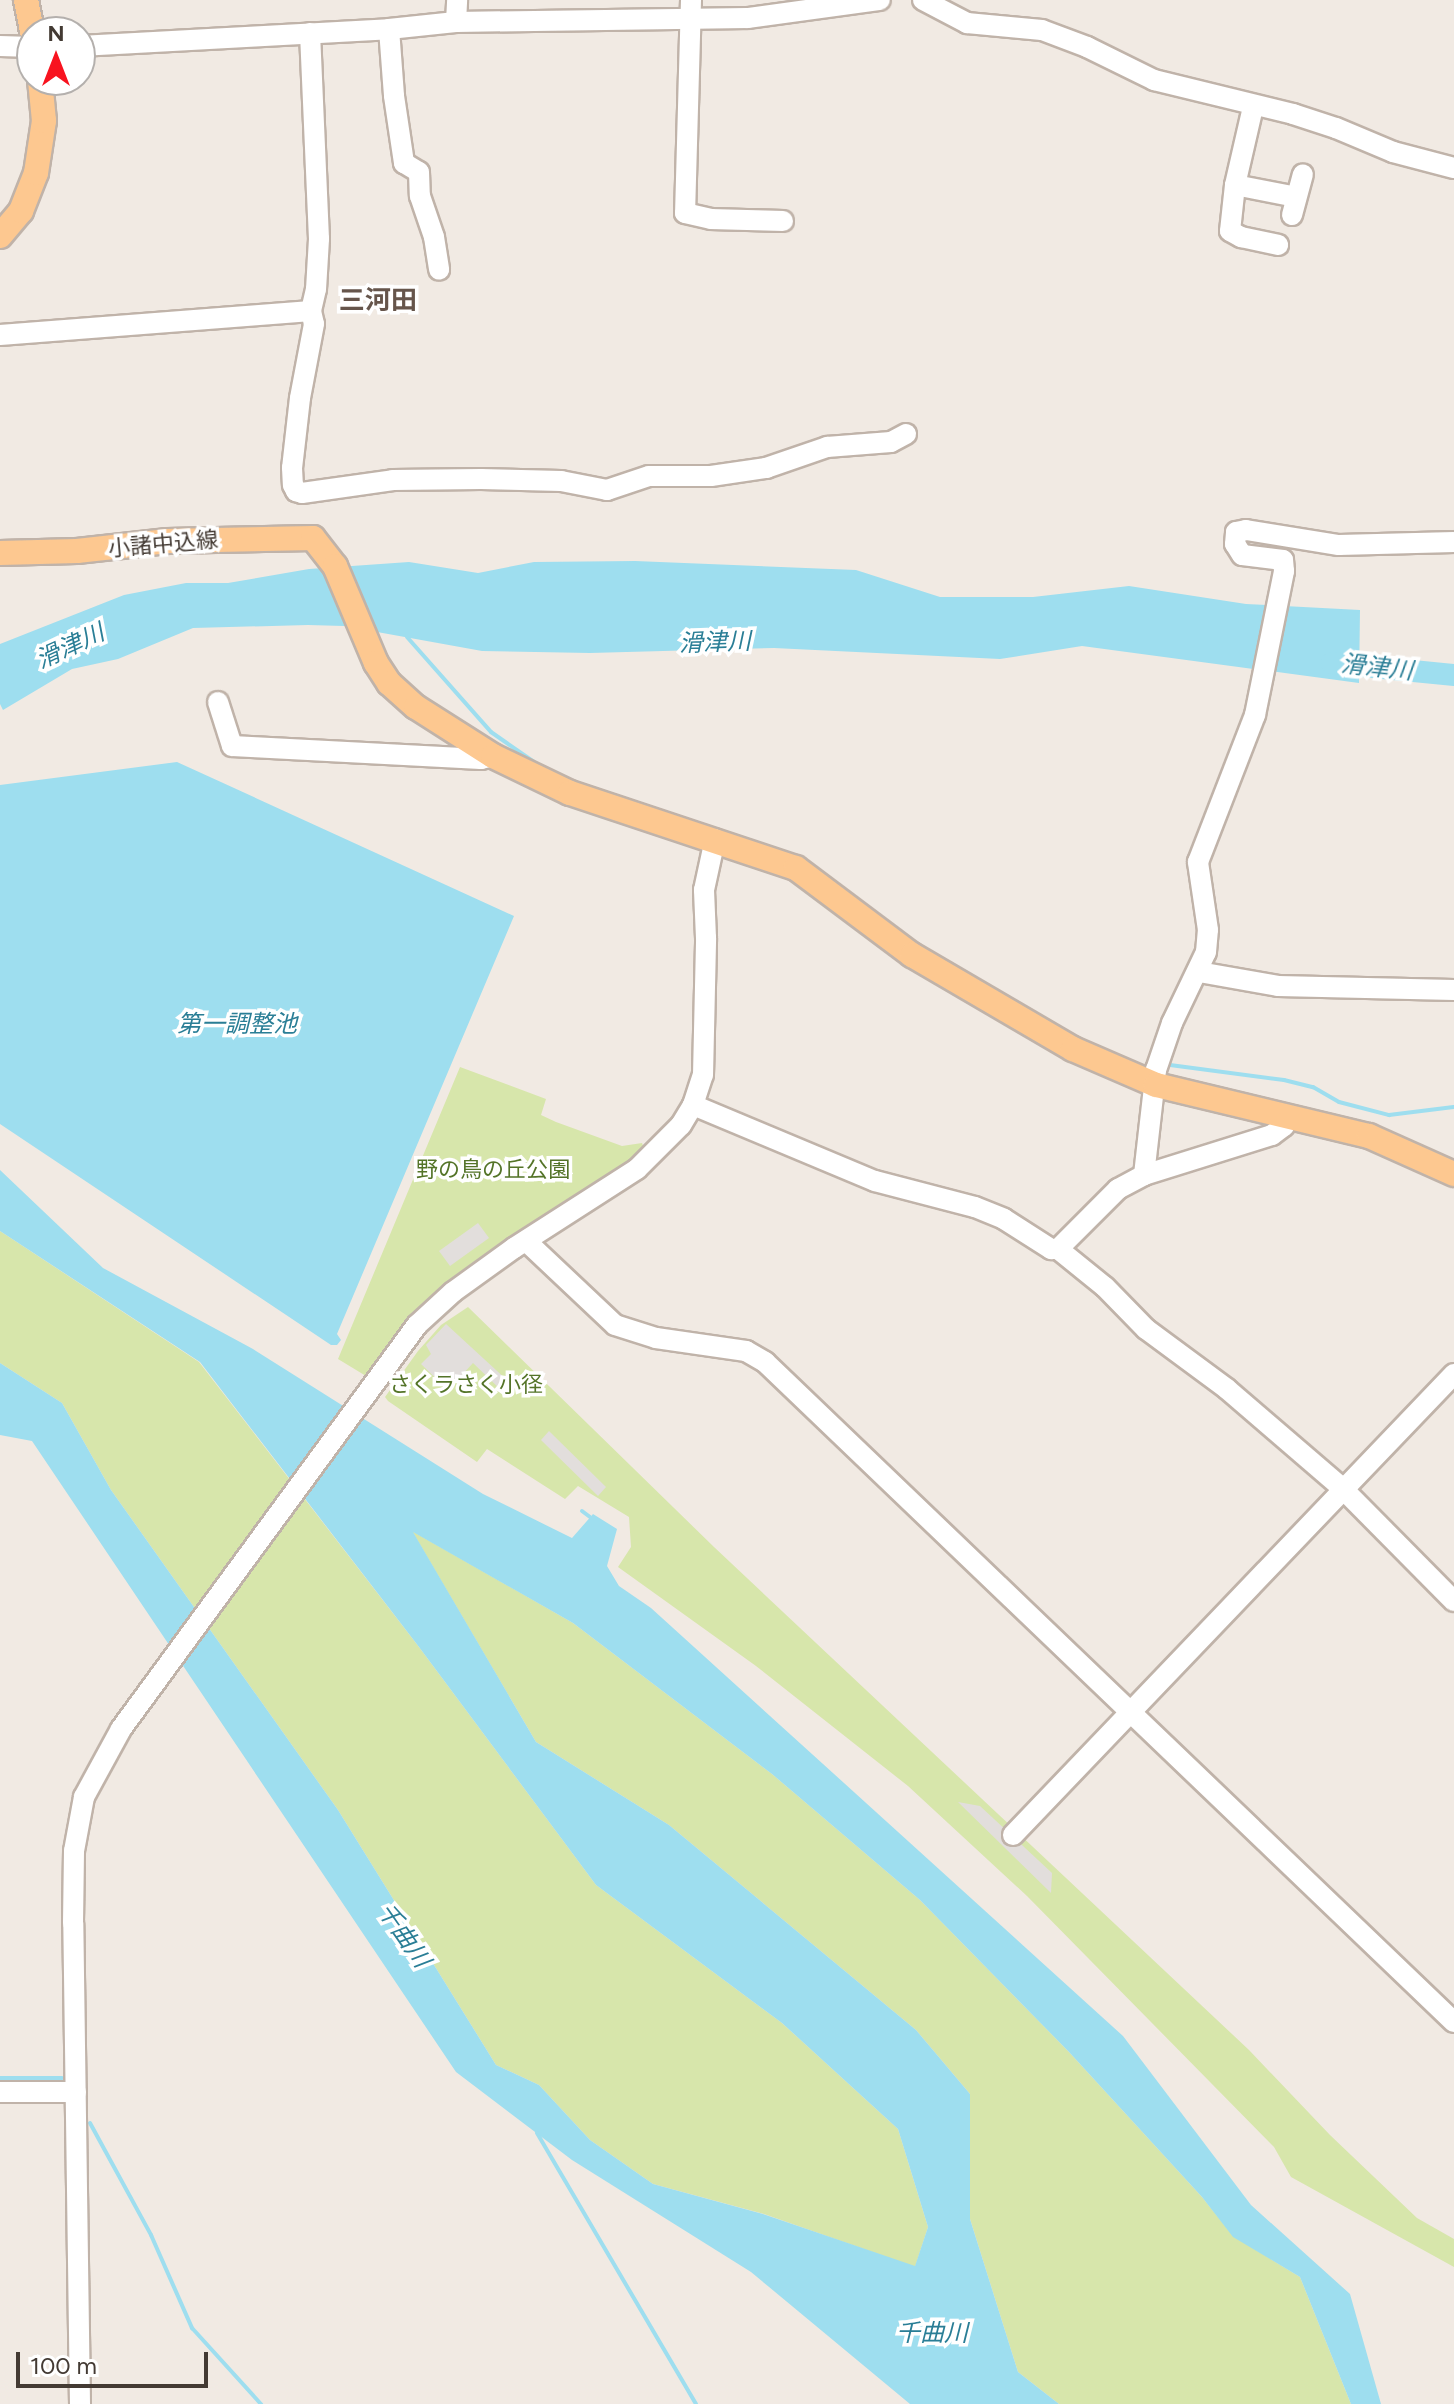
<!DOCTYPE html>
<meta charset="utf-8">
<style>
body{margin:0}
#map{position:relative;width:1454px;height:2404px;overflow:hidden;background:#f1eae3;font-family:Figtree,"Noto Sans JP",sans-serif}
div>[style]{position:absolute}
.green>*{inset:0;background:#d7e6ab}
.parking>*{inset:0;background:#e2dedc}
.water>*{inset:0;background:#9edeef}
.stream>*{height:4px;margin:-2px;padding:0 2px;transform-origin:2px;border-radius:2px;background:#9edeef}
.river>*{height:22px;margin:-11px;padding:0 11px;transform-origin:11px;border-radius:11px;background:#9edeef}
.roads{filter:drop-shadow(2px 0 #c0b3a9) drop-shadow(-2px 0 #c0b3a9) drop-shadow(0 2px #c0b3a9) drop-shadow(0 -2px #c0b3a9)}
.minor>*{height:20px;margin:-10px;padding:0 10px;transform-origin:10px;border-radius:10px;background:#fff}
.major>*{height:24px;margin:-12px;padding:0 12px;transform-origin:12px;border-radius:12px;background:#fdc890}
span{translate:-50% -50%;white-space:nowrap;text-align:center;line-height:1.15;-webkit-text-stroke:7px #fff;paint-order:stroke}
.street-label{font-size:22px;color:#433a33}
.park-label{font-size:22px;color:#547428}
.water-label{font-size:24px;color:#2a7e96;font-style:italic}
.quarter-label{font-size:26px;color:#66554b;font-weight:700}
.north{position:absolute;left:16px;top:16px;width:80px;height:80px;box-sizing:border-box;background:#fff;border:2px solid #b4b0ad;border-radius:50%;rotate:0deg;font-size:22px;font-weight:700;line-height:32px;text-align:center;color:#433a33}
.north::after{content:'';display:block;margin:auto;width:28px;height:36px;background:#f8131f;clip-path:polygon(50% 0,100% 100%,50% 72%,0 100%)}
.scale{position:absolute;left:16px;top:2352px;width:192px;height:36px;box-sizing:border-box;border:4px solid #433a33;border-top:0;padding-left:10px;font-size:24px;line-height:28px;white-space:nowrap;color:#433a33;-webkit-text-stroke:6px #fff;paint-order:stroke}
</style>
<div id="map">
<div class="green">
<div style="clip-path:polygon(460px 1067px,546px 1099px,541px 1115px,556px 1122px,622px 1146px,642px 1143px,645px 1151px,617px 1175px,442px 1288px,417px 1311px,366px 1376px,338px 1359px)"></div>
<div style="clip-path:polygon(0 1231px,199px 1362px,419px 1647px,596px 1885px,782px 2023px,898px 2129px,928px 2227px,915px 2267px,764px 2214px,653px 2184px,590px 2140px,539px 2085px,496px 2065px,338px 1810px,111px 1490px,62px 1403px,0 1363px)"></div>
<div style="clip-path:polygon(468px 1307px,714px 1547px,1249px 2050px,1330px 2135px,1417px 2218px,1454px 2239px,1454px 2267px,1291px 2177px,1274px 2147px,1027px 1896px,908px 1786px,756px 1666px,618px 1567px,631px 1547px,629px 1517px,578px 1486px,565px 1499px,487px 1449px,477px 1462px,388px 1401px,385px 1397px,418px 1351px,441px 1325px)"></div>
<div style="clip-path:polygon(412px 1531px,573px 1623px,772px 1774px,920px 1900px,1069px 2052px,1202px 2197px,1233px 2236px,1300px 2277px,1351px 2404px,1059px 2404px,1018px 2372px,970px 2219px,970px 2094px,916px 2030px,669px 1825px,536px 1742px)"></div>
</div>
<div class="parking">
<div style="clip-path:polygon(478px 1223px,489px 1238px,450px 1266px,439px 1251px)"></div>
<div style="clip-path:polygon(446px 1324px,509px 1382px,501px 1390px,473px 1363px,448px 1390px,421px 1364px,431px 1354px,426px 1345px)"></div>
<div style="clip-path:polygon(549px 1431px,606px 1487px,598px 1496px,541px 1440px)"></div>
<div style="clip-path:polygon(958px 1802px,980px 1806px,1052px 1873px,1051px 1893px)"></div>
</div>
<div class="water">
<div style="clip-path:polygon(635px 561px,856px 570px,940px 597px,1033px 597px,1129px 586px,1246px 604px,1360px 610px,1359px 683px,1082px 646px,1000px 659px,774px 648px,590px 653px,482px 651px,344px 626px,308px 625px,193px 628px,118px 659px,72px 669px,3px 710px,0 704px,0 644px,124px 595px,186px 583px,228px 583px,309px 569px,409px 562px,478px 573px,534px 562px)"></div>
<div style="clip-path:polygon(177px 762px,514px 916px,337px 1334px,341px 1340px,337px 1345px,331px 1345px,0 1124px,0 785px)"></div>
<div style="clip-path:polygon(0 1170px,103px 1268px,253px 1349px,483px 1494px,572px 1538px,593px 1514px,617px 1529px,607px 1566px,619px 1586px,651px 1608px,1123px 2036px,1251px 2205px,1350px 2294px,1381px 2404px,1351px 2404px,1300px 2277px,1233px 2237px,1202px 2197px,1069px 2052px,920px 1900px,772px 1774px,573px 1623px,413px 1532px,536px 1742px,669px 1825px,916px 2030px,970px 2094px,970px 2219px,1018px 2372px,1059px 2404px,910px 2404px,751px 2272px,572px 2160px,456px 2072px,32px 1441px,0 1435px,0 1363px,62px 1403px,111px 1490px,338px 1810px,496px 2065px,539px 2085px,590px 2140px,653px 2184px,763px 2214px,915px 2266px,928px 2227px,898px 2129px,782px 2023px,596px 1885px,419px 1647px,200px 1362px,0 1231px)"></div>
</div>
<div class="stream">
<div style="left:407px;top:637px;width:127px;rotate:48.5deg"></div>
<div style="left:491px;top:732px;width:56px;rotate:34.8deg"></div>
<div style="left:718px;top:830px;width:66px;rotate:18.4deg"></div>
<div style="left:1170px;top:1065px;width:115px;rotate:7.5deg"></div>
<div style="left:1284px;top:1080px;width:30px;rotate:14deg"></div>
<div style="left:1313px;top:1087px;width:30px;rotate:30deg"></div>
<div style="left:1339px;top:1102px;width:52px;rotate:14.6deg"></div>
<div style="left:1389px;top:1115px;width:65px;rotate:-7deg"></div>
<div style="left:582px;top:1511px;width:10px;rotate:37deg"></div>
<div style="left:0;top:2078px;width:62px"></div>
<div style="left:90px;top:2123px;width:128px;rotate:61.4deg"></div>
<div style="left:151px;top:2235px;width:102px;rotate:66.2deg"></div>
<div style="left:192px;top:2328px;width:103px;rotate:47.8deg"></div>
<div style="left:537px;top:2133px;width:314px;rotate:59.6deg"></div>
</div>
<div class="river">
<div style="left:1332px;top:663px;width:123px;rotate:5.6deg"></div>
</div>
<div class="roads">
<div class="minor">
<div style="left:691px;top:0;width:213px;rotate:91.6deg"></div>
<div style="left:685px;top:213px;width:27px;rotate:13deg"></div>
<div style="left:711px;top:219px;width:72px;rotate:1.6deg"></div>
<div style="left:923px;top:0;width:50px;rotate:27.6deg"></div>
<div style="left:967px;top:23px;width:75px;rotate:5.3deg"></div>
<div style="left:1042px;top:30px;width:48px;rotate:20.7deg"></div>
<div style="left:1087px;top:47px;width:75px;rotate:26.2deg"></div>
<div style="left:1154px;top:80px;width:143px;rotate:13.7deg"></div>
<div style="left:1293px;top:114px;width:45px;rotate:18deg"></div>
<div style="left:1336px;top:128px;width:62px;rotate:22.8deg"></div>
<div style="left:1393px;top:152px;width:63px;rotate:14.7deg"></div>
<div style="left:456px;top:22px;width:22px;rotate:-87deg"></div>
<div style="left:389px;top:29px;width:67px;rotate:85.7deg"></div>
<div style="left:394px;top:96px;width:68px;rotate:81.5deg"></div>
<div style="left:404px;top:163px;width:17px;rotate:31deg"></div>
<div style="left:419px;top:172px;width:24px;rotate:88deg"></div>
<div style="left:420px;top:196px;width:43px;rotate:71.1deg"></div>
<div style="left:434px;top:237px;width:33px;rotate:81deg"></div>
<div style="left:310px;top:33px;width:206px;rotate:87.5deg"></div>
<div style="left:319px;top:239px;width:50px;rotate:93.4deg"></div>
<div style="left:316px;top:289px;width:23px;rotate:103deg"></div>
<div style="left:0;top:46px;width:32px;rotate:2deg"></div>
<div style="left:80px;top:46px;width:309px;rotate:-3.1deg"></div>
<div style="left:389px;top:29px;width:67px;rotate:-6deg"></div>
<div style="left:456px;top:22px;width:292px;rotate:-0.8deg"></div>
<div style="left:748px;top:18px;width:133px;rotate:-7.8deg"></div>
<div style="left:1253px;top:107px;width:80px;rotate:103deg"></div>
<div style="left:1235px;top:185px;width:46px;rotate:96.2deg"></div>
<div style="left:1230px;top:231px;width:13px;rotate:29deg"></div>
<div style="left:1241px;top:237px;width:38px;rotate:12deg"></div>
<div style="left:1235px;top:185px;width:62px;rotate:11.1deg"></div>
<div style="left:1292px;top:215px;width:42px;rotate:-75deg"></div>
<div style="left:0;top:335px;width:312px;rotate:-4.4deg"></div>
<div style="left:311px;top:311px;width:13px;rotate:77deg"></div>
<div style="left:314px;top:324px;width:75px;rotate:100.7deg"></div>
<div style="left:300px;top:398px;width:70px;rotate:96.5deg"></div>
<div style="left:292px;top:468px;width:17px;rotate:87deg"></div>
<div style="left:293px;top:485px;width:7px;rotate:63deg"></div>
<div style="left:296px;top:491px;width:6px;rotate:18deg"></div>
<div style="left:302px;top:493px;width:92px;rotate:-8.1deg"></div>
<div style="left:393px;top:480px;width:88px;rotate:-0.7deg"></div>
<div style="left:481px;top:479px;width:80px;rotate:1.4deg"></div>
<div style="left:561px;top:481px;width:47px;rotate:11.1deg"></div>
<div style="left:607px;top:490px;width:44px;rotate:-18.4deg"></div>
<div style="left:649px;top:476px;width:62px"></div>
<div style="left:711px;top:476px;width:56px;rotate:-8.3deg"></div>
<div style="left:766px;top:468px;width:65px;rotate:-19deg"></div>
<div style="left:827px;top:447px;width:64px;rotate:-4.5deg"></div>
<div style="left:891px;top:442px;width:17px;rotate:-28deg"></div>
<div style="left:218px;top:702px;width:46px;rotate:72.3deg"></div>
<div style="left:232px;top:746px;width:249px;rotate:3deg"></div>
<div style="left:481px;top:759px;width:12px;rotate:-14deg"></div>
<div style="left:1199px;top:972px;width:80px;rotate:10deg"></div>
<div style="left:1278px;top:986px;width:176px;rotate:1.3deg"></div>
<div style="left:693px;top:1105px;width:197px;rotate:22.7deg"></div>
<div style="left:875px;top:1181px;width:103px;rotate:14.6deg"></div>
<div style="left:975px;top:1207px;width:31px;rotate:22deg"></div>
<div style="left:1004px;top:1219px;width:56px;rotate:32.6deg"></div>
<div style="left:1051px;top:1249px;width:7px"></div>
<div style="left:1058px;top:1249px;width:60px;rotate:39deg"></div>
<div style="left:1105px;top:1287px;width:59px;rotate:45.7deg"></div>
<div style="left:1146px;top:1329px;width:101px;rotate:36.5deg"></div>
<div style="left:1227px;top:1389px;width:152px;rotate:40.7deg"></div>
<div style="left:1342px;top:1488px;width:159px;rotate:45.3deg"></div>
<div style="left:1144px;top:1175px;width:134px;rotate:-17.4deg"></div>
<div style="left:1272px;top:1135px;width:15px;rotate:-37deg"></div>
<div style="left:1284px;top:1126px;width:9px;rotate:-77deg"></div>
<div style="left:526px;top:1241px;width:122px;rotate:43.3deg"></div>
<div style="left:615px;top:1325px;width:43px;rotate:17.6deg"></div>
<div style="left:656px;top:1338px;width:91px;rotate:8.2deg"></div>
<div style="left:746px;top:1351px;width:22px;rotate:30deg"></div>
<div style="left:765px;top:1362px;width:954px;rotate:43.77deg"></div>
<div style="left:1058px;top:1249px;width:85px;rotate:-45deg"></div>
<div style="left:1118px;top:1189px;width:30px;rotate:-28deg"></div>
<div style="left:1144px;top:1175px;width:106px;rotate:-83.5deg"></div>
<div style="left:1156px;top:1070px;width:50px;rotate:-71.2deg"></div>
<div style="left:1172px;top:1023px;width:79px;rotate:-64.4deg"></div>
<div style="left:1206px;top:952px;width:22px;rotate:-85deg"></div>
<div style="left:1208px;top:930px;width:69px;rotate:-98.4deg"></div>
<div style="left:1198px;top:862px;width:158px;rotate:-68.8deg"></div>
<div style="left:1255px;top:715px;width:147px;rotate:-78.6deg"></div>
<div style="left:1284px;top:571px;width:11px;rotate:-95deg"></div>
<div style="left:1283px;top:560px;width:41px;rotate:-173deg"></div>
<div style="left:1242px;top:555px;width:13px;rotate:-122deg"></div>
<div style="left:1235px;top:544px;width:12px;rotate:-85deg"></div>
<div style="left:1236px;top:532px;width:10px;rotate:-11deg"></div>
<div style="left:1246px;top:530px;width:94px;rotate:9.2deg"></div>
<div style="left:1339px;top:545px;width:115px;rotate:-1.5deg"></div>
<div style="left:1013px;top:1835px;width:638px;rotate:-46.27deg"></div>
<div style="left:0;top:2092px;width:76px"></div>
<div style="left:80px;top:2404px;width:481px;rotate:-90.8deg"></div>
<div style="left:73px;top:1923px;width:72px;rotate:-89.2deg"></div>
<div style="left:74px;top:1851px;width:55px;rotate:-79.5deg"></div>
<div style="left:84px;top:1797px;width:77px;rotate:-61.4deg"></div>
<div style="left:121px;top:1729px;width:501px;rotate:-53.77deg"></div>
<div style="left:417px;top:1325px;width:49px;rotate:-42.5deg"></div>
<div style="left:453px;top:1292px;width:75px;rotate:-35.8deg"></div>
<div style="left:514px;top:1248px;width:146px;rotate:-32.7deg"></div>
<div style="left:637px;top:1169px;width:62px;rotate:-45deg"></div>
<div style="left:681px;top:1125px;width:23px;rotate:-59deg"></div>
<div style="left:693px;top:1105px;width:32px;rotate:-72deg"></div>
<div style="left:703px;top:1075px;width:137px;rotate:-88.7deg"></div>
<div style="left:706px;top:938px;width:48px;rotate:-92.4deg"></div>
<div style="left:704px;top:890px;width:52px;rotate:-77.8deg"></div>
</div>
<div class="major">
<div style="left:26px;top:0;width:33px;rotate:79deg"></div>
<div style="left:0;top:236px;width:33px;rotate:-50deg"></div>
<div style="left:21px;top:211px;width:41px;rotate:-68.5deg"></div>
<div style="left:36px;top:173px;width:53px;rotate:-81.3deg"></div>
<div style="left:44px;top:121px;width:41px;rotate:-95.6deg"></div>
<div style="left:0;top:553px;width:77px;rotate:-1.5deg"></div>
<div style="left:77px;top:551px;width:91px;rotate:-6.3deg"></div>
<div style="left:167px;top:541px;width:146px;rotate:-1.2deg"></div>
<div style="left:313px;top:538px;width:36px;rotate:52deg"></div>
<div style="left:335px;top:566px;width:105px;rotate:67.1deg"></div>
<div style="left:376px;top:663px;width:24px;rotate:57deg"></div>
<div style="left:389px;top:683px;width:36px;rotate:42deg"></div>
<div style="left:416px;top:707px;width:91px;rotate:32.5deg"></div>
<div style="left:493px;top:756px;width:85px;rotate:25.7deg"></div>
<div style="left:570px;top:793px;width:238px;rotate:18.4deg"></div>
<div style="left:796px;top:868px;width:145px;rotate:36.9deg"></div>
<div style="left:912px;top:955px;width:186px;rotate:30.3deg"></div>
<div style="left:1073px;top:1049px;width:90px;rotate:23.4deg"></div>
<div style="left:1156px;top:1085px;width:219px;rotate:13.5deg"></div>
<div style="left:1369px;top:1136px;width:93px;rotate:24.1deg"></div>
</div>
</div>
<div class="street-label">
<span style="left:163px;top:544px;rotate:-5deg">小諸中込線</span>
</div>
<div class="park-label">
<span style="left:493px;top:1170px">野の鳥の丘公園</span>
<span style="left:466px;top:1385px">さくラさく小径</span>
</div>
<div class="water-label">
<span style="left:715px;top:642px;rotate:-2deg">滑津川</span>
<span style="left:70px;top:646px;rotate:-25deg">滑津川</span>
<span style="left:1377px;top:667px;rotate:6deg">滑津川</span>
<span style="left:237px;top:1024px">第一調整池</span>
<span style="left:404px;top:1935px;rotate:55deg">千曲川</span>
<span style="left:932px;top:2333px">千曲川</span>
</div>
<div class="quarter-label">
<span style="left:378px;top:301px">三河田</span>
</div>
<div class="north">N</div>
<div class="scale">100 m</div>
</div>
